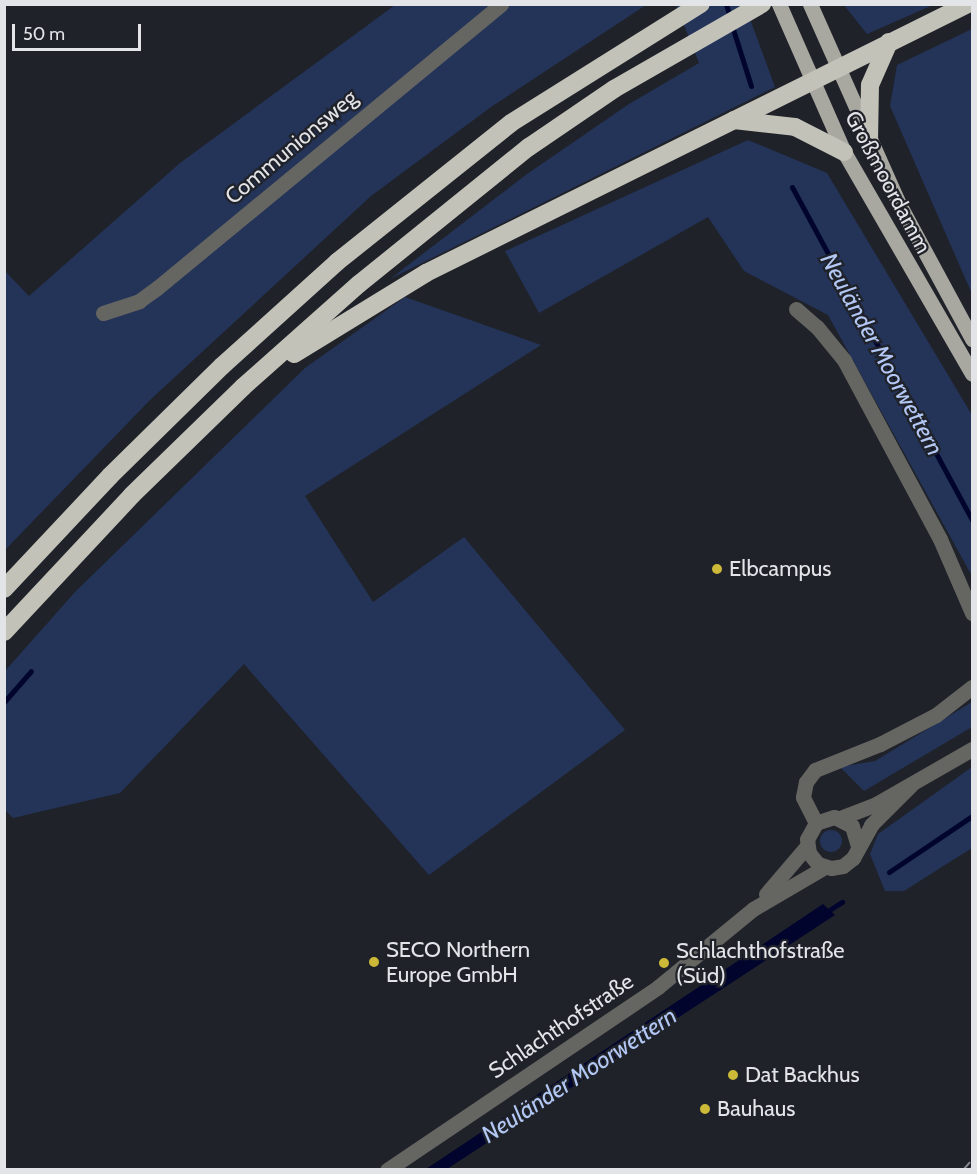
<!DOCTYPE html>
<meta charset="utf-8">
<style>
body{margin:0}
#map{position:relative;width:977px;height:1174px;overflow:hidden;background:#1f2229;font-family:Cabin,sans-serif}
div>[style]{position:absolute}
.green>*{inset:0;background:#243358}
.round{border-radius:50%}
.water>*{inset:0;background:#01052e}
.stream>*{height:5px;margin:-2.5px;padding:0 2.5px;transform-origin:2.5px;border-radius:2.5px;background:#01052e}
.street>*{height:15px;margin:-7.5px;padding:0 7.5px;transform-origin:7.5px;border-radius:7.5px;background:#656561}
.primary>*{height:15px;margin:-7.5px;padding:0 7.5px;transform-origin:7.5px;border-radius:7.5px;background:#a8a7a0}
.highway>*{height:18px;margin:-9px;padding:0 9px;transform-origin:9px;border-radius:9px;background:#c3c2b8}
.rail>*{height:7px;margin-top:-3.5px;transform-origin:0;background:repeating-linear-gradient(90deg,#1f2229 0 14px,#878a8f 0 28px);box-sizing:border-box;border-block:2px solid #878a8f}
.dots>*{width:16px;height:16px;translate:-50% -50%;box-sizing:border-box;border:3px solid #1f2229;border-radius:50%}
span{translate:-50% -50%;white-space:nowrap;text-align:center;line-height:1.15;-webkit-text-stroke:4.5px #1f2229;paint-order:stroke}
.street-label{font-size:22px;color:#e2e4e8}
.poi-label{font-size:22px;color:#e2e4e8}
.left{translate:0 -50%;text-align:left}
.water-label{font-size:24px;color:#b3c7f4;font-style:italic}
.frame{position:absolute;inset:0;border:6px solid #e2e4e8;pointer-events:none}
.scale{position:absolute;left:12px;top:24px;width:129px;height:27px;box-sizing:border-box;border:3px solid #e2e4e8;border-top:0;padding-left:8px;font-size:18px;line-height:21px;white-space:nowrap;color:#e2e4e8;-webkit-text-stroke:4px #1f2229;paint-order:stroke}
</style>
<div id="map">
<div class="green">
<div style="clip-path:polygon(395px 5px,646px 5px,491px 107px,371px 196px,150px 400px,5px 550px,4px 270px,29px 296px,180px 163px)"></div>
<div style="clip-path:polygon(676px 5px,745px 5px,775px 87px,390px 279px,527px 174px,629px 104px,699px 63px)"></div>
<div style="clip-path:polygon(844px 5px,933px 5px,867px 34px)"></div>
<div style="clip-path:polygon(972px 29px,972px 294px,890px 106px,897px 65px)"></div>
<div style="clip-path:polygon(748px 140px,827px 173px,972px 415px,972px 576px,828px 315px,744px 271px,708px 217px,539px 313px,505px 251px)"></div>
<div style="clip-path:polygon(405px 297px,541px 345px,305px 496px,373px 602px,464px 537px,625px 730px,429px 875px,244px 664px,120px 793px,13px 818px,5px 810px,5px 671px,75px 592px,305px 368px)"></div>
<div style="clip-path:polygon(972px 702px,972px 727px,864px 791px,840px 767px,875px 761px)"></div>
<div style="clip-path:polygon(972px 767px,972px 848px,904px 891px,885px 891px,870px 854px,878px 834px)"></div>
<div class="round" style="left:820px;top:830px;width:22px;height:22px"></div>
</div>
<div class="water">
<div style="clip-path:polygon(823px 904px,835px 915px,447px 1169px,426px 1169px)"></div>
</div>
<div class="stream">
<div style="left:726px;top:4px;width:14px;rotate:73deg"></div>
<div style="left:732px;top:26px;width:63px;rotate:72.4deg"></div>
<div style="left:792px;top:187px;width:379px;rotate:61.6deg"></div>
<div style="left:4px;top:702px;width:41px;rotate:-48.9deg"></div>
<div style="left:889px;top:872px;width:100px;rotate:-34deg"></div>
<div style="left:826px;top:912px;width:19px;rotate:-32deg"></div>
</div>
<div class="street">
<div style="left:796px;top:309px;width:28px;rotate:41deg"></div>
<div style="left:817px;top:327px;width:43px;rotate:50.7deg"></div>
<div style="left:844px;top:360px;width:203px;rotate:61.8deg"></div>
<div style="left:940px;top:539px;width:81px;rotate:66.6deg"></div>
<div style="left:103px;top:313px;width:38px;rotate:-18deg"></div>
<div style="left:139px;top:301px;width:22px;rotate:-36deg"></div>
<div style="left:157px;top:288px;width:446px;rotate:-39.5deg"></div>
<div style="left:840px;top:818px;width:39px;rotate:-21deg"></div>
<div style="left:876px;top:804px;width:111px;rotate:-29.8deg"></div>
<div style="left:816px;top:823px;width:29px;rotate:-117deg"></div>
<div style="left:803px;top:797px;width:15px;rotate:-79deg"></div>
<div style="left:806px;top:782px;width:15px;rotate:-53deg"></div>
<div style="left:815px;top:770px;width:70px;rotate:-21.8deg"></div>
<div style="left:880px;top:744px;width:63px;rotate:-27.4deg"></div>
<div style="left:936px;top:715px;width:46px;rotate:-37.9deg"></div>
<div style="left:858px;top:846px;width:21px;rotate:-107deg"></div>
<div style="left:852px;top:826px;width:20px;rotate:-153deg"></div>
<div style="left:834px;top:817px;width:19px;rotate:162deg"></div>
<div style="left:816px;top:823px;width:18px;rotate:119deg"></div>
<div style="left:807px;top:839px;width:14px;rotate:82deg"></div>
<div style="left:809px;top:853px;width:14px;rotate:51deg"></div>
<div style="left:818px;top:864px;width:14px;rotate:17deg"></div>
<div style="left:831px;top:868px;width:12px;rotate:-9deg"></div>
<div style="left:843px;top:866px;width:13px;rotate:-39deg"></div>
<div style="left:853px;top:858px;width:38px;rotate:-61deg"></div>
<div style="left:871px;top:825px;width:57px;rotate:-45deg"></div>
<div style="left:766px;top:894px;width:63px;rotate:-49.5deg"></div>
<div style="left:387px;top:1170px;width:327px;rotate:-34deg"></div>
<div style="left:658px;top:987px;width:123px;rotate:-39.4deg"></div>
<div style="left:753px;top:909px;width:83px;rotate:-30.3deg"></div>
</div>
<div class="primary">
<div style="left:779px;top:4px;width:162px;rotate:66.3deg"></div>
<div style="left:844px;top:152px;width:256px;rotate:60deg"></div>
<div style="left:810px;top:4px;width:217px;rotate:66deg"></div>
<div style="left:898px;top:202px;width:156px;rotate:61.6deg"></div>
</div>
<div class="highway">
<div style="left:734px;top:120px;width:61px;rotate:6.5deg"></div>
<div style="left:795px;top:127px;width:55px;rotate:27deg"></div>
<div style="left:869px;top:141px;width:56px;rotate:-89deg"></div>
<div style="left:870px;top:85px;width:47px;rotate:-66.2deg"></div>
<div style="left:294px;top:354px;width:155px;rotate:-31.5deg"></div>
<div style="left:426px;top:273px;width:605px;rotate:-26.4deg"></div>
<div style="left:4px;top:589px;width:155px;rotate:-46.8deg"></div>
<div style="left:110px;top:476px;width:157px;rotate:-44.5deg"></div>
<div style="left:222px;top:366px;width:155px;rotate:-42.1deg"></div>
<div style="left:337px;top:262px;width:223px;rotate:-38.6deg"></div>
<div style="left:511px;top:123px;width:224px;rotate:-32.1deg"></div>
<div style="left:4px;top:632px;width:187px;rotate:-46.9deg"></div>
<div style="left:132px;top:495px;width:155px;rotate:-44.2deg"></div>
<div style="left:243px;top:387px;width:155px;rotate:-41.6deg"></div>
<div style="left:359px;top:284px;width:218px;rotate:-38.9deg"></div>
<div style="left:529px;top:147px;width:103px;rotate:-34.3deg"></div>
<div style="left:614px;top:89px;width:171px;rotate:-29.9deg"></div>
</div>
<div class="rail">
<div style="left:966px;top:1170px;width:9px;rotate:-49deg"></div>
</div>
<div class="dots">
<div style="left:717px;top:569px;background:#cdb938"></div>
<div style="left:374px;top:962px;background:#cdb938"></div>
<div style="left:664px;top:963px;background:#cdb938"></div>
<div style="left:733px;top:1075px;background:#cdb938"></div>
<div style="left:705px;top:1109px;background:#cdb938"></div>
</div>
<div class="street-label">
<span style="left:291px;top:147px;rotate:-40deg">Communionsweg</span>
<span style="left:888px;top:182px;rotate:62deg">Großmoordamm</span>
<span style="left:561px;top:1026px;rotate:-34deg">Schlachthofstraße</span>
</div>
<div class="poi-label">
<span class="left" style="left:729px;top:569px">Elbcampus</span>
<span class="left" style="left:386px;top:962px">SECO Northern<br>Europe GmbH</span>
<span class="left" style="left:676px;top:963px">Schlachthofstraße<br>(Süd)</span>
<span class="left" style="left:745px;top:1075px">Dat Backhus</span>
<span class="left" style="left:717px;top:1109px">Bauhaus</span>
</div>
<div class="water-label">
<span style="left:882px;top:354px;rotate:61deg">Neuländer Moorwettern</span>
<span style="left:579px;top:1075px;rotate:-33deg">Neuländer Moorwettern</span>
</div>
<div class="frame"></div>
<div class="scale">50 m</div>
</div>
